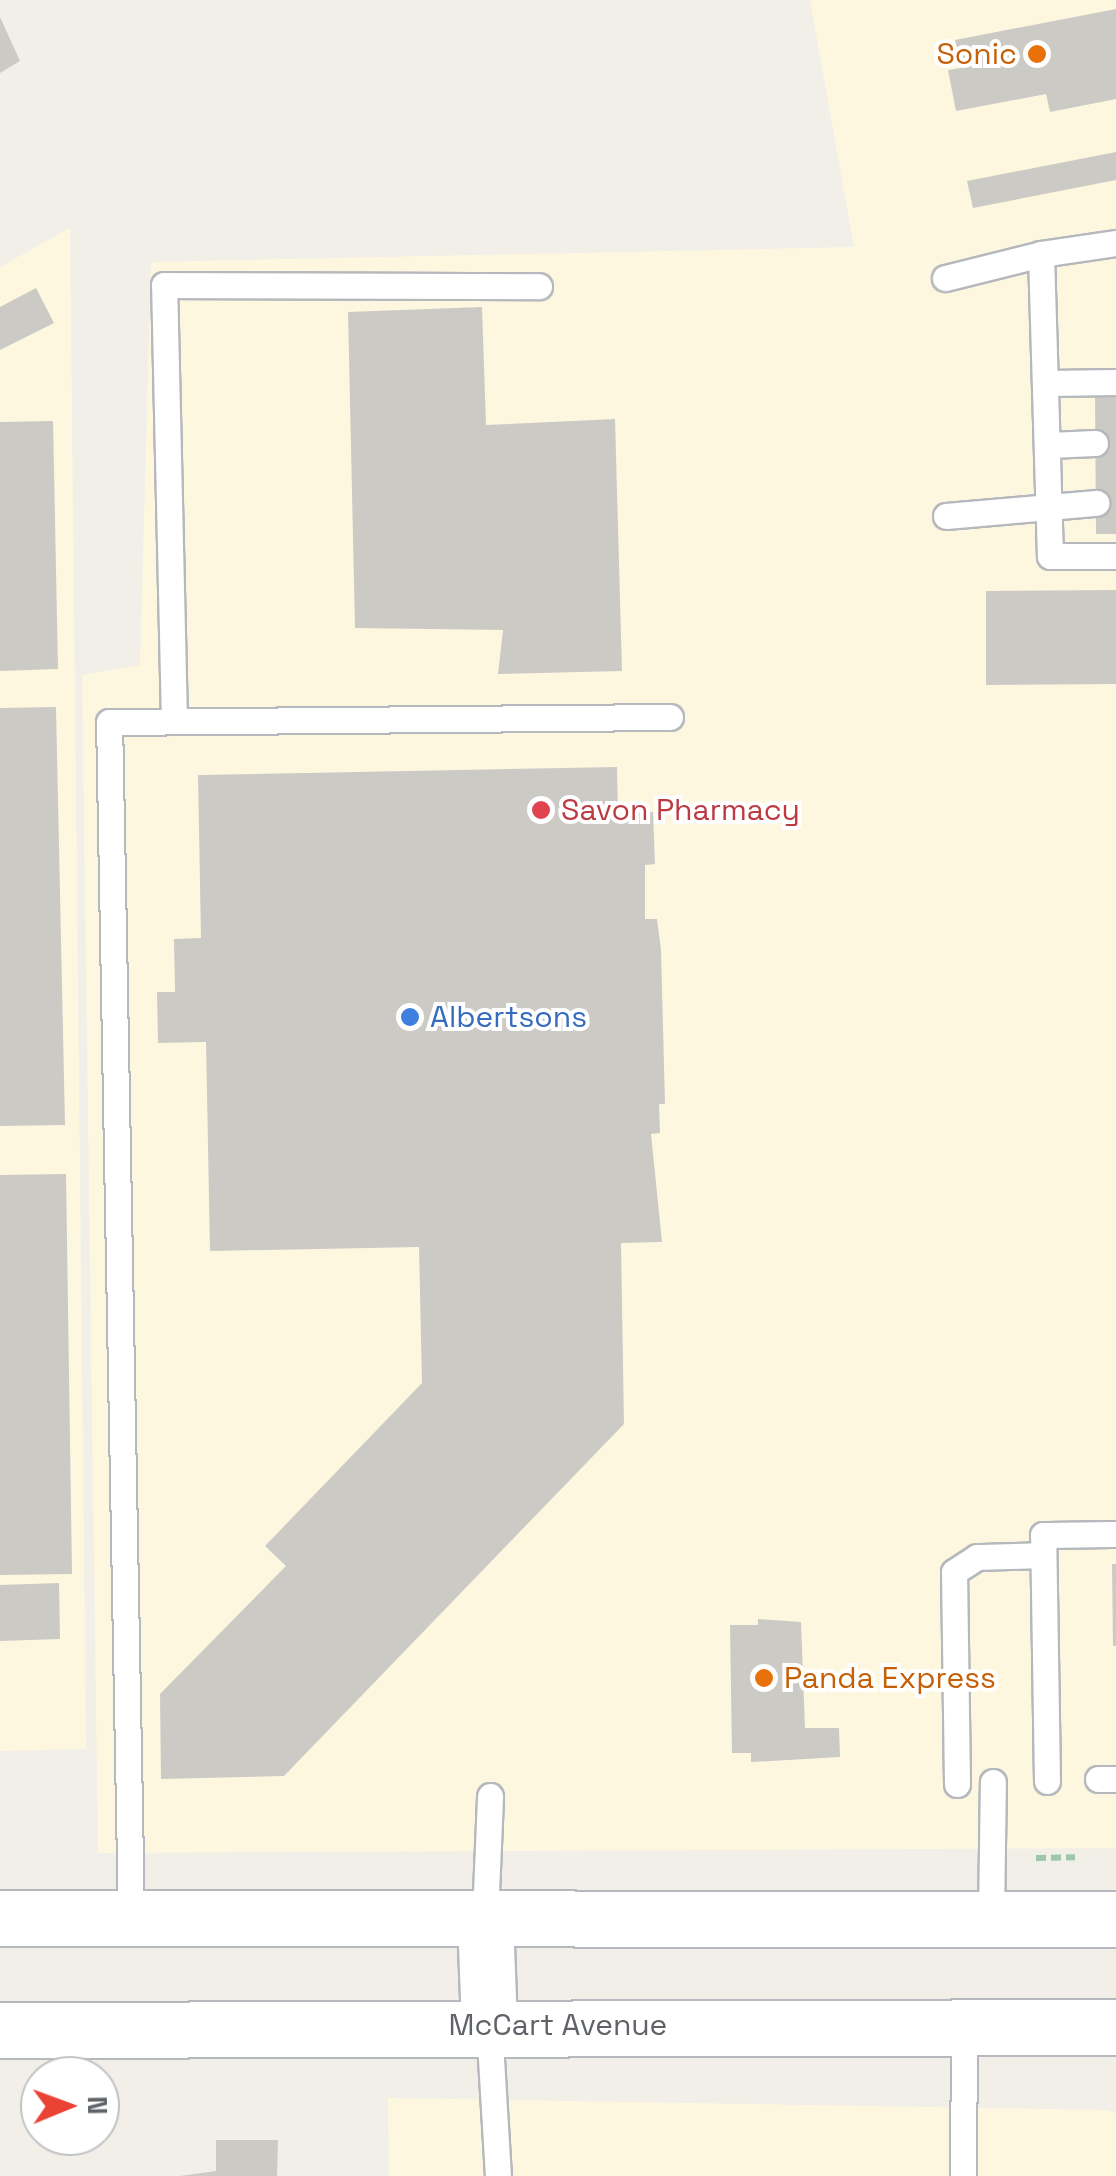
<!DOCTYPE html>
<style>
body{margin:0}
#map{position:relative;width:1116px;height:2176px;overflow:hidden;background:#f1efe8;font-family:"Space Grotesk",sans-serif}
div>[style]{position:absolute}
.commercial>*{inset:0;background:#fef7e0}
.building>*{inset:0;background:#cccac5}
.path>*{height:6px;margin-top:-3px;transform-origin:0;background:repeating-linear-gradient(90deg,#9cc7a9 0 10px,transparent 0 15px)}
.roads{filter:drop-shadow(2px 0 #b5b8bc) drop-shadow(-2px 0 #b5b8bc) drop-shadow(0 2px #b5b8bc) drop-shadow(0 -2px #b5b8bc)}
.lane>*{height:25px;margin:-12.5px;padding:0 12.5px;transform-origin:12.5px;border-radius:12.5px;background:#fff}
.secondary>*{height:55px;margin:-27.5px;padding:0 27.5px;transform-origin:27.5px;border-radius:27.5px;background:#fff}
.dots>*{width:28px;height:28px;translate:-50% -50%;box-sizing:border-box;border:5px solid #fff;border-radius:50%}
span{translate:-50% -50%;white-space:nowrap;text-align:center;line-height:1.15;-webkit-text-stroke:8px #fff;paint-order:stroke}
.food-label{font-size:30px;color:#c56008}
.right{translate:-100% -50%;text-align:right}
.left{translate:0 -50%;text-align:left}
.health-label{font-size:30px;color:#be3a42}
.shop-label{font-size:30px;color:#366cbe}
.street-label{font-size:30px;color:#5f6368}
.north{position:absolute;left:20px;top:2056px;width:100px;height:100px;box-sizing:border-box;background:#fff;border:2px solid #bfc1c3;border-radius:50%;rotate:89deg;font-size:28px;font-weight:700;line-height:40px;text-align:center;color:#5f6368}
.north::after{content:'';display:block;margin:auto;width:35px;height:45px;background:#ea4335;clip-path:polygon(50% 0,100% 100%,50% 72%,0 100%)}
</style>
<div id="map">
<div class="commercial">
<div style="clip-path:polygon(810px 0,1116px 0,1116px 1848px,98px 1853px,82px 675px,140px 665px,151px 262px,854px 247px)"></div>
<div style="clip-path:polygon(70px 228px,86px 1749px,0 1751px,0 267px)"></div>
<div style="clip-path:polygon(388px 2098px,1107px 2110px,1116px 2113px,1116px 2176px,389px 2176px)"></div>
</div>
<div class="building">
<div style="clip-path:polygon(1116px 9px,1116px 99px,1050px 112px,1046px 94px,956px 111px,948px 70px,961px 68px,955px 40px)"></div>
<div style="clip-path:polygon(0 17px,20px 61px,0 73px)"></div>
<div style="clip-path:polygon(1116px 152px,1116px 180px,973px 208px,967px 181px)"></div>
<div style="clip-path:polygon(36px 288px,54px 323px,0 350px,0 307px)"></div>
<div style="clip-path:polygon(482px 307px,486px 425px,615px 419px,622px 671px,498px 674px,503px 630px,355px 628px,348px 312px)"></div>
<div style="clip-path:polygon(1095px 391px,1116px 391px,1116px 534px,1096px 534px)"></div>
<div style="clip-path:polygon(53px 421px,58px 669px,0 671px,0 422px)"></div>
<div style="clip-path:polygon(1116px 590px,1116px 684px,986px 685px,986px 591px)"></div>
<div style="clip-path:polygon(56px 707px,65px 1125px,0 1126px,0 708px)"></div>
<div style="clip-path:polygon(617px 767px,618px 814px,653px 812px,655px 864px,645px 865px,645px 919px,657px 919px,661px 950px,665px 1104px,659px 1104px,660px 1133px,651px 1134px,662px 1242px,621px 1243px,624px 1424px,284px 1776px,161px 1779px,160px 1694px,286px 1566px,265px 1546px,422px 1383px,419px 1247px,210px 1251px,206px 1042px,158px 1043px,157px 992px,175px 992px,174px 939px,201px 938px,198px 775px)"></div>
<div style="clip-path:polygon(66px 1174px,72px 1574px,0 1575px,0 1175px)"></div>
<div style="clip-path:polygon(1112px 1564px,1116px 1564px,1116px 1646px,1113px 1646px)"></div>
<div style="clip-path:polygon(59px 1583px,60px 1639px,0 1641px,0 1585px)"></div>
<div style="clip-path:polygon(758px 1619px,801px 1622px,805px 1728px,839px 1728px,840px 1757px,751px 1762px,751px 1753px,732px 1753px,730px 1625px,758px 1625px)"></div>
<div style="clip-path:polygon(216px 2140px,278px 2140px,277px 2176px,180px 2176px,216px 2171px)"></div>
</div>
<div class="path">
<div style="left:1036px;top:1858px;width:39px;rotate:-1deg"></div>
</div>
<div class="roads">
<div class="lane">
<div style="left:1116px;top:243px;width:76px;rotate:171.7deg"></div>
<div style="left:1041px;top:254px;width:302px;rotate:88.3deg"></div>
<div style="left:1050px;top:556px;width:66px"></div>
<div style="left:945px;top:278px;width:99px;rotate:-14deg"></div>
<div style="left:1048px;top:383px;width:68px;rotate:-0.8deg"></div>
<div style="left:1049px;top:445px;width:46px;rotate:-2.5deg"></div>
<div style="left:946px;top:516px;width:151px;rotate:-5deg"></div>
<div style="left:174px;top:721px;width:436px;rotate:-91.3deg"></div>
<div style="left:164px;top:285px;width:375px;rotate:0.2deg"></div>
<div style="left:1098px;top:1779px;width:18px"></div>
<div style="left:1047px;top:1781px;width:246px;rotate:-90.9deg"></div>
<div style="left:1043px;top:1535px;width:73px;rotate:-0.8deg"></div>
<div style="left:957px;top:1784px;width:212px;rotate:-90.8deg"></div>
<div style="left:954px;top:1572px;width:27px;rotate:-33deg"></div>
<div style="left:977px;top:1557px;width:66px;rotate:-1.7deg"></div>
<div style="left:485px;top:1917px;width:121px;rotate:-87.6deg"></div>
<div style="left:131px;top:1918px;width:1196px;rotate:-91.05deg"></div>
<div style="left:109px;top:722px;width:561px;rotate:-0.51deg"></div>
<div style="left:991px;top:1918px;width:136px;rotate:-89.2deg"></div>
<div style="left:489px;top:2025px;width:151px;rotate:86.6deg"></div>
<div style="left:963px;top:2176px;width:150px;rotate:-89.6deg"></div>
</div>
<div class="secondary">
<div style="left:485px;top:1917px;width:108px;rotate:87.9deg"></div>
<div style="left:0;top:1918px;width:1116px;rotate:0.05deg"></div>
<div style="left:0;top:2030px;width:1116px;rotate:-0.15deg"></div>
</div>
</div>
<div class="dots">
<div style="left:1037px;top:54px;background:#e8710a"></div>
<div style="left:541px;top:810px;background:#e0444e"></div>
<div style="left:410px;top:1017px;background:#3f7fe0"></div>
<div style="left:764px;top:1678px;background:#e8710a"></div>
</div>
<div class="food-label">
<span class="right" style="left:1017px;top:54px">Sonic</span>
<span class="left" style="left:784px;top:1678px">Panda Express</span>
</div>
<div class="health-label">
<span class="left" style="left:561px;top:810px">Savon Pharmacy</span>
</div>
<div class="shop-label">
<span class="left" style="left:430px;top:1017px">Albertsons</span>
</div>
<div class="street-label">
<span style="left:558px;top:2025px">McCart Avenue</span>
</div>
<div class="north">N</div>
</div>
